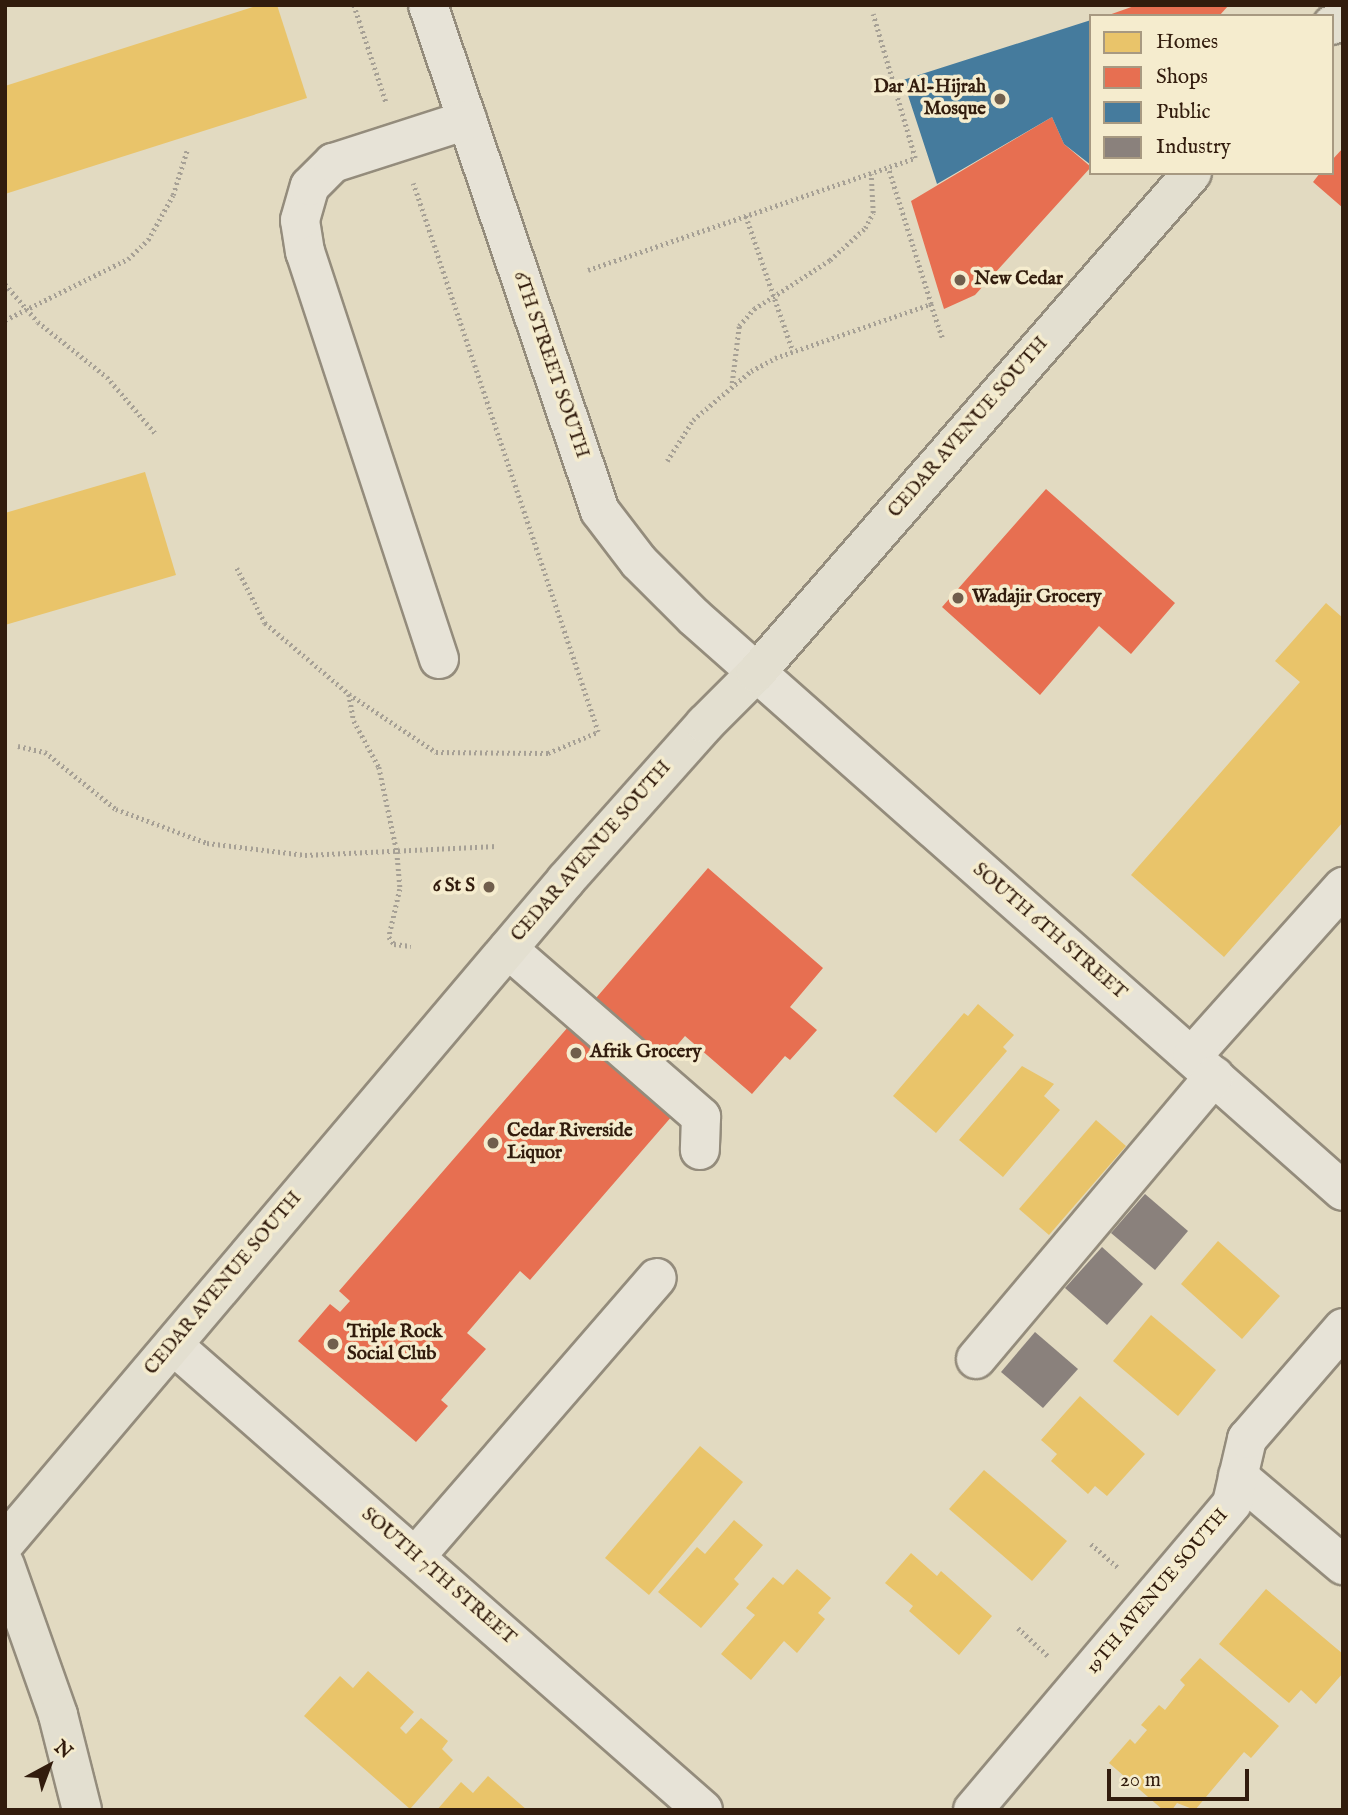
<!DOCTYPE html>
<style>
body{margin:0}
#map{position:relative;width:1348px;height:1815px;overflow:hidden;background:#e2dac1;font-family:"IM FELL English",serif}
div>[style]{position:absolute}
.homes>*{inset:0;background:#e9c46a}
.shops>*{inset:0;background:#e76f51}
.public>*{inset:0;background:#457b9d}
.industry>*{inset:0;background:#8a817c}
.path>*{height:4.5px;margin-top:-2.25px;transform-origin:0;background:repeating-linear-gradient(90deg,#a6a095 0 2px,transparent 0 5.5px)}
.roads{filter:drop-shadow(2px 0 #948c7c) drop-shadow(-2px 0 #948c7c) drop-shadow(0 2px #948c7c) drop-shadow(0 -2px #948c7c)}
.minor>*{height:38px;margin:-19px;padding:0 19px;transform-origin:19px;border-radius:19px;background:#e7e3d7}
.major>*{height:38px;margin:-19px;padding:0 19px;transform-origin:19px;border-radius:19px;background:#e3dfd0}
.highway>*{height:38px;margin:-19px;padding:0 19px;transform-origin:19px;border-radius:19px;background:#e3dfd0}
.dots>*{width:19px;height:19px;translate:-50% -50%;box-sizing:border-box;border:4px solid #f5ecce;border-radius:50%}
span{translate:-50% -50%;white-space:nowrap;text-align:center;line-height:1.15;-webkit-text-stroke:7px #f5ecce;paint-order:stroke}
.poi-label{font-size:19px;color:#321c0d;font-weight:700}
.right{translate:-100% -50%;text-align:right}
.left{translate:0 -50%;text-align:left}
.street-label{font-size:19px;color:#321c0d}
.frame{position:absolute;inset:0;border:7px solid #321c0d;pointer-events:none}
.legend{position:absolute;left:1089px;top:14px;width:245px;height:161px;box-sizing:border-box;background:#f5ecce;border:2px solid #a79981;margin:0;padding:9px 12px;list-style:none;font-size:21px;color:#321c0d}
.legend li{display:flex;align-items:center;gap:14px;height:35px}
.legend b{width:35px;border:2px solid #a79981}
.north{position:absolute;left:14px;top:1731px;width:70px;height:70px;-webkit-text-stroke:5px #f5ecce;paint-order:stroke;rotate:41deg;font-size:19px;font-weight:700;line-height:28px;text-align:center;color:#321c0d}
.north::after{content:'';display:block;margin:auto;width:24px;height:32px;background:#321c0d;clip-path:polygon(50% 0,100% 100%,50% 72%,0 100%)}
.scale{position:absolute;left:1107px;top:1769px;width:142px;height:32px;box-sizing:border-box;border:4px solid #321c0d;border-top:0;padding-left:9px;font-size:21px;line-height:24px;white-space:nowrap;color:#321c0d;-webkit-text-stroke:5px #f5ecce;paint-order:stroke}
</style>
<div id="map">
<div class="homes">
<div style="clip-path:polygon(259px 5px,277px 5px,307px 98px,5px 194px,5px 86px)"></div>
<div style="clip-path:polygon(145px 472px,176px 575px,5px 625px,5px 513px)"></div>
<div style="clip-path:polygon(1326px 603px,1343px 618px,1343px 822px,1224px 957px,1131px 875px,1300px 682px,1275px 661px)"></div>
<div style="clip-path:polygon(978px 1004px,1014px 1035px,1003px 1047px,1007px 1051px,936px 1133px,893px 1096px,964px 1013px,968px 1016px)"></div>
<div style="clip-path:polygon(1022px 1066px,1054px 1084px,1044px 1096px,1060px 1110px,1003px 1177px,959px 1140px)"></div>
<div style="clip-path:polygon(1096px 1120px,1126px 1146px,1049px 1235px,1019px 1209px)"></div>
<div style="clip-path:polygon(1218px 1241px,1280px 1296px,1242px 1339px,1181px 1284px)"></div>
<div style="clip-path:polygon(1151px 1315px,1216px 1370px,1178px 1416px,1113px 1361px)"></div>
<div style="clip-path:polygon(1080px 1396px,1145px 1454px,1107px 1496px,1095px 1486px,1088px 1494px,1051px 1461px,1057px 1454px,1041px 1440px)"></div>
<div style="clip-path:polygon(700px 1446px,743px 1482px,649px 1595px,605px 1558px)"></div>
<div style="clip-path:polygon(984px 1470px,1067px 1541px,1032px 1581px,949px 1509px)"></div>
<div style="clip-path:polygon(734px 1520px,763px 1545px,734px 1579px,739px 1584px,701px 1628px,658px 1592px,697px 1547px,705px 1554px)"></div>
<div style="clip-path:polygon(911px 1553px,937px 1576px,941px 1571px,992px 1616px,959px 1655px,909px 1611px,913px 1606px,885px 1583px)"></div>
<div style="clip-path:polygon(797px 1569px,831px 1598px,818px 1613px,825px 1619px,797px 1653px,784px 1641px,751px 1680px,721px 1654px,755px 1615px,746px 1608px,773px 1577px,783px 1585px)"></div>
<div style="clip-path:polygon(1266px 1589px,1343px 1654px,1343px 1673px,1316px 1704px,1301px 1690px,1289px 1703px,1219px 1644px)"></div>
<div style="clip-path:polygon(1200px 1658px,1279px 1726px,1251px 1758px,1244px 1752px,1195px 1810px,1177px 1803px,1172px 1810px,1163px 1810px,1109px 1763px,1130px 1739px,1135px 1744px,1147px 1730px,1141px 1725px,1159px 1705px,1165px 1710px,1185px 1685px,1180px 1680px)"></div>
<div style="clip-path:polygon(368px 1671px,414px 1712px,400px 1728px,406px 1734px,421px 1718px,448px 1741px,442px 1749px,453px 1760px,410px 1809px,304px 1716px,340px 1676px,353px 1688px)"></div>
<div style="clip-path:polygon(488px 1776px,527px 1810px,437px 1810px,461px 1782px,473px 1793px)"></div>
</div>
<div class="shops">
<div style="clip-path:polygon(1137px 5px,1229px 5px,1219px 16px,1106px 16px)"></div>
<div style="clip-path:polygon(1052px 117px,1064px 144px,1091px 167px,975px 295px,944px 309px,911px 201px)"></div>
<div style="clip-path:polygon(1343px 148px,1343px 208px,1313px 182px,1320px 173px,1332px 173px,1332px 160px)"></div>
<div style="clip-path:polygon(1046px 489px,1175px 603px,1131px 654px,1099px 626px,1040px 695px,942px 607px)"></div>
<div style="clip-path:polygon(708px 868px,823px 968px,790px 1007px,817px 1030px,790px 1060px,785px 1056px,752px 1094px,685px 1036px,660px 1065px,590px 1005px)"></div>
<div style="clip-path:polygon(575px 1019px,679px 1108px,530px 1280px,520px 1271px,467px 1333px,486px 1349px,441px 1400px,448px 1406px,416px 1442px,298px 1341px,330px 1304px,340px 1312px,350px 1301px,339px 1291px)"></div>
</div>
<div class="public">
<div style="clip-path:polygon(1091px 20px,1091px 165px,1064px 144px,1052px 117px,937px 184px,903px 80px)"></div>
</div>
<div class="industry">
<div style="clip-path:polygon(1145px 1194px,1188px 1231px,1155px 1270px,1111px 1233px)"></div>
<div style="clip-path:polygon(1102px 1247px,1143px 1284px,1107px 1325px,1065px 1288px)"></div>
<div style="clip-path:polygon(1035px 1332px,1078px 1369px,1043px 1408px,1001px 1372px)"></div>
</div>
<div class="path">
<div style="left:354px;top:5px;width:102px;rotate:71.7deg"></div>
<div style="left:746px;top:216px;width:143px;rotate:70.8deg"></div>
<div style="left:588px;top:270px;width:346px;rotate:-18.9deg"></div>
<div style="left:915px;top:158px;width:150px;rotate:-106.3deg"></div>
<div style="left:5px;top:284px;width:50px;rotate:49deg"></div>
<div style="left:38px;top:322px;width:88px;rotate:38.6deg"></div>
<div style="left:107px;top:377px;width:75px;rotate:49.3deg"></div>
<div style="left:931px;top:304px;width:37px;rotate:71deg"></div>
<div style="left:5px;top:320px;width:137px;rotate:-26.4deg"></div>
<div style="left:128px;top:259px;width:28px;rotate:-44deg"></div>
<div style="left:148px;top:240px;width:51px;rotate:-60.9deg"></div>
<div style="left:173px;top:195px;width:47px;rotate:-72.7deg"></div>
<div style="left:732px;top:383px;width:57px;rotate:-83deg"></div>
<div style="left:739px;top:326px;width:23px;rotate:-49deg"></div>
<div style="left:754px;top:309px;width:90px;rotate:-32.8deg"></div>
<div style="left:830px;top:260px;width:47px;rotate:-42.4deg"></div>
<div style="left:865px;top:228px;width:17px;rotate:-62deg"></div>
<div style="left:873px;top:213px;width:39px;rotate:-93deg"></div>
<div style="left:667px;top:461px;width:49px;rotate:-57.6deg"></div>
<div style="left:693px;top:420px;width:76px;rotate:-40.2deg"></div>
<div style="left:751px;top:371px;width:27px;rotate:-28deg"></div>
<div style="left:775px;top:358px;width:165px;rotate:-19.1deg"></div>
<div style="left:931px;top:304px;width:143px;rotate:-107.5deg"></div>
<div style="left:237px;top:568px;width:62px;rotate:63deg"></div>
<div style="left:265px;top:623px;width:110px;rotate:40.2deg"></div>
<div style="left:349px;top:694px;width:105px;rotate:33.7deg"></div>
<div style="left:436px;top:752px;width:112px;rotate:0.5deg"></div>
<div style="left:548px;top:753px;width:54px;rotate:-22.8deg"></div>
<div style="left:598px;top:732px;width:579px;rotate:-108.62deg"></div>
<div style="left:349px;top:694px;width:27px;rotate:80deg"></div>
<div style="left:354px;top:721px;width:52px;rotate:61.5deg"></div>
<div style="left:379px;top:767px;width:87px;rotate:78deg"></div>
<div style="left:397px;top:852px;width:37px;rotate:85deg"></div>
<div style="left:400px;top:889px;width:49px;rotate:102.9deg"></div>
<div style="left:389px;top:937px;width:9px;rotate:54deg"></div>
<div style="left:394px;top:944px;width:17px;rotate:7deg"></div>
<div style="left:18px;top:746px;width:28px;rotate:13deg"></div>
<div style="left:45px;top:752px;width:91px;rotate:38.8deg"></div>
<div style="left:116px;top:809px;width:97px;rotate:20.5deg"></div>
<div style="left:207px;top:843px;width:99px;rotate:7deg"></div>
<div style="left:305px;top:855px;width:192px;rotate:-2.7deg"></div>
<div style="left:1091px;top:1544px;width:38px;rotate:41deg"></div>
<div style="left:1018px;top:1628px;width:41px;rotate:43deg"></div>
</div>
<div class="roads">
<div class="minor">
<div style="left:428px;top:5px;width:534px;rotate:71.23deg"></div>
<div style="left:600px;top:511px;width:64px;rotate:52.6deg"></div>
<div style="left:639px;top:562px;width:78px;rotate:45deg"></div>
<div style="left:694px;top:617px;width:866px;rotate:41.49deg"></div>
<div style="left:439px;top:659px;width:428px;rotate:-108.2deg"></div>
<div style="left:305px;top:252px;width:32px;rotate:-99deg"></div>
<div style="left:300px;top:220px;width:35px;rotate:-74deg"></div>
<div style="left:310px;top:186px;width:33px;rotate:-45deg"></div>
<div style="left:333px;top:163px;width:141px;rotate:-17.8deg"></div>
<div style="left:508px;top:949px;width:256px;rotate:41deg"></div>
<div style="left:701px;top:1117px;width:33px;rotate:92deg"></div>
<div style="left:1192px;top:1056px;width:227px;rotate:-48.2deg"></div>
<div style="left:173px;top:1345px;width:705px;rotate:41.26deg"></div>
<div style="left:976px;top:1359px;width:370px;rotate:-49.9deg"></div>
<div style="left:1238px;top:1476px;width:138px;rotate:40.3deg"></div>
<div style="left:415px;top:1557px;width:369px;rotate:-49.1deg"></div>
<div style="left:973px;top:1810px;width:402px;rotate:-49.8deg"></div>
<div style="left:1232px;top:1503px;width:66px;rotate:-76.8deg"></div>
<div style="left:1247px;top:1439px;width:147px;rotate:-49.1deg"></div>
</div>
<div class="major">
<div style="left:1332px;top:25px;width:12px;rotate:-24deg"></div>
<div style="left:5px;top:1543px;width:868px;rotate:-49.76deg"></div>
<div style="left:566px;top:880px;width:209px;rotate:-48.3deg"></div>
<div style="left:705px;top:724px;width:72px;rotate:-45deg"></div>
<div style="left:756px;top:673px;width:663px;rotate:-48.91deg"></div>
</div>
<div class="highway">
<div style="left:5px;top:1565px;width:159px;rotate:70.5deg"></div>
<div style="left:58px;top:1715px;width:98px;rotate:75.8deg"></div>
</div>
</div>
<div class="dots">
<div style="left:1000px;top:99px;background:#705e4c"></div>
<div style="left:960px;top:280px;background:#705e4c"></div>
<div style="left:958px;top:598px;background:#705e4c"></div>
<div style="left:489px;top:887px;background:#705e4c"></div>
<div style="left:576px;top:1053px;background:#705e4c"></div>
<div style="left:493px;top:1143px;background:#705e4c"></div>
<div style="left:333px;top:1344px;background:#705e4c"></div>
</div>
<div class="poi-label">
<span class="right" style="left:986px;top:99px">Dar Al-Hijrah<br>Mosque</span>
<span class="left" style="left:974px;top:280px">New Cedar</span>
<span class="left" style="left:972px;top:598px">Wadajir Grocery</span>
<span class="right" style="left:475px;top:887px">6 St S</span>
<span class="left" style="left:590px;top:1053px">Afrik Grocery</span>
<span class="left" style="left:507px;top:1143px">Cedar Riverside<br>Liquor</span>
<span class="left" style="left:347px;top:1344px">Triple Rock<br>Social Club</span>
</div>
<div class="street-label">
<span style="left:550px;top:365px;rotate:71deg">6TH STREET SOUTH</span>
<span style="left:969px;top:428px;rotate:-49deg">CEDAR AVENUE SOUTH</span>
<span style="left:592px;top:852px;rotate:-49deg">CEDAR AVENUE SOUTH</span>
<span style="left:1049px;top:932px;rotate:41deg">SOUTH 6TH STREET</span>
<span style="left:224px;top:1284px;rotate:-50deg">CEDAR AVENUE SOUTH</span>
<span style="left:438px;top:1577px;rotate:41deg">SOUTH 7TH STREET</span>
<span style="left:1158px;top:1592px;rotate:-50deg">19TH AVENUE SOUTH</span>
</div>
<div class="frame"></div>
<ul class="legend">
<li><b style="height:19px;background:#e9c46a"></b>Homes</li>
<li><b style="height:19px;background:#e76f51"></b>Shops</li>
<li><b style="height:19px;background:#457b9d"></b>Public</li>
<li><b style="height:19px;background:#8a817c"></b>Industry</li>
</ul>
<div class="north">N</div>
<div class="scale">20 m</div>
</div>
